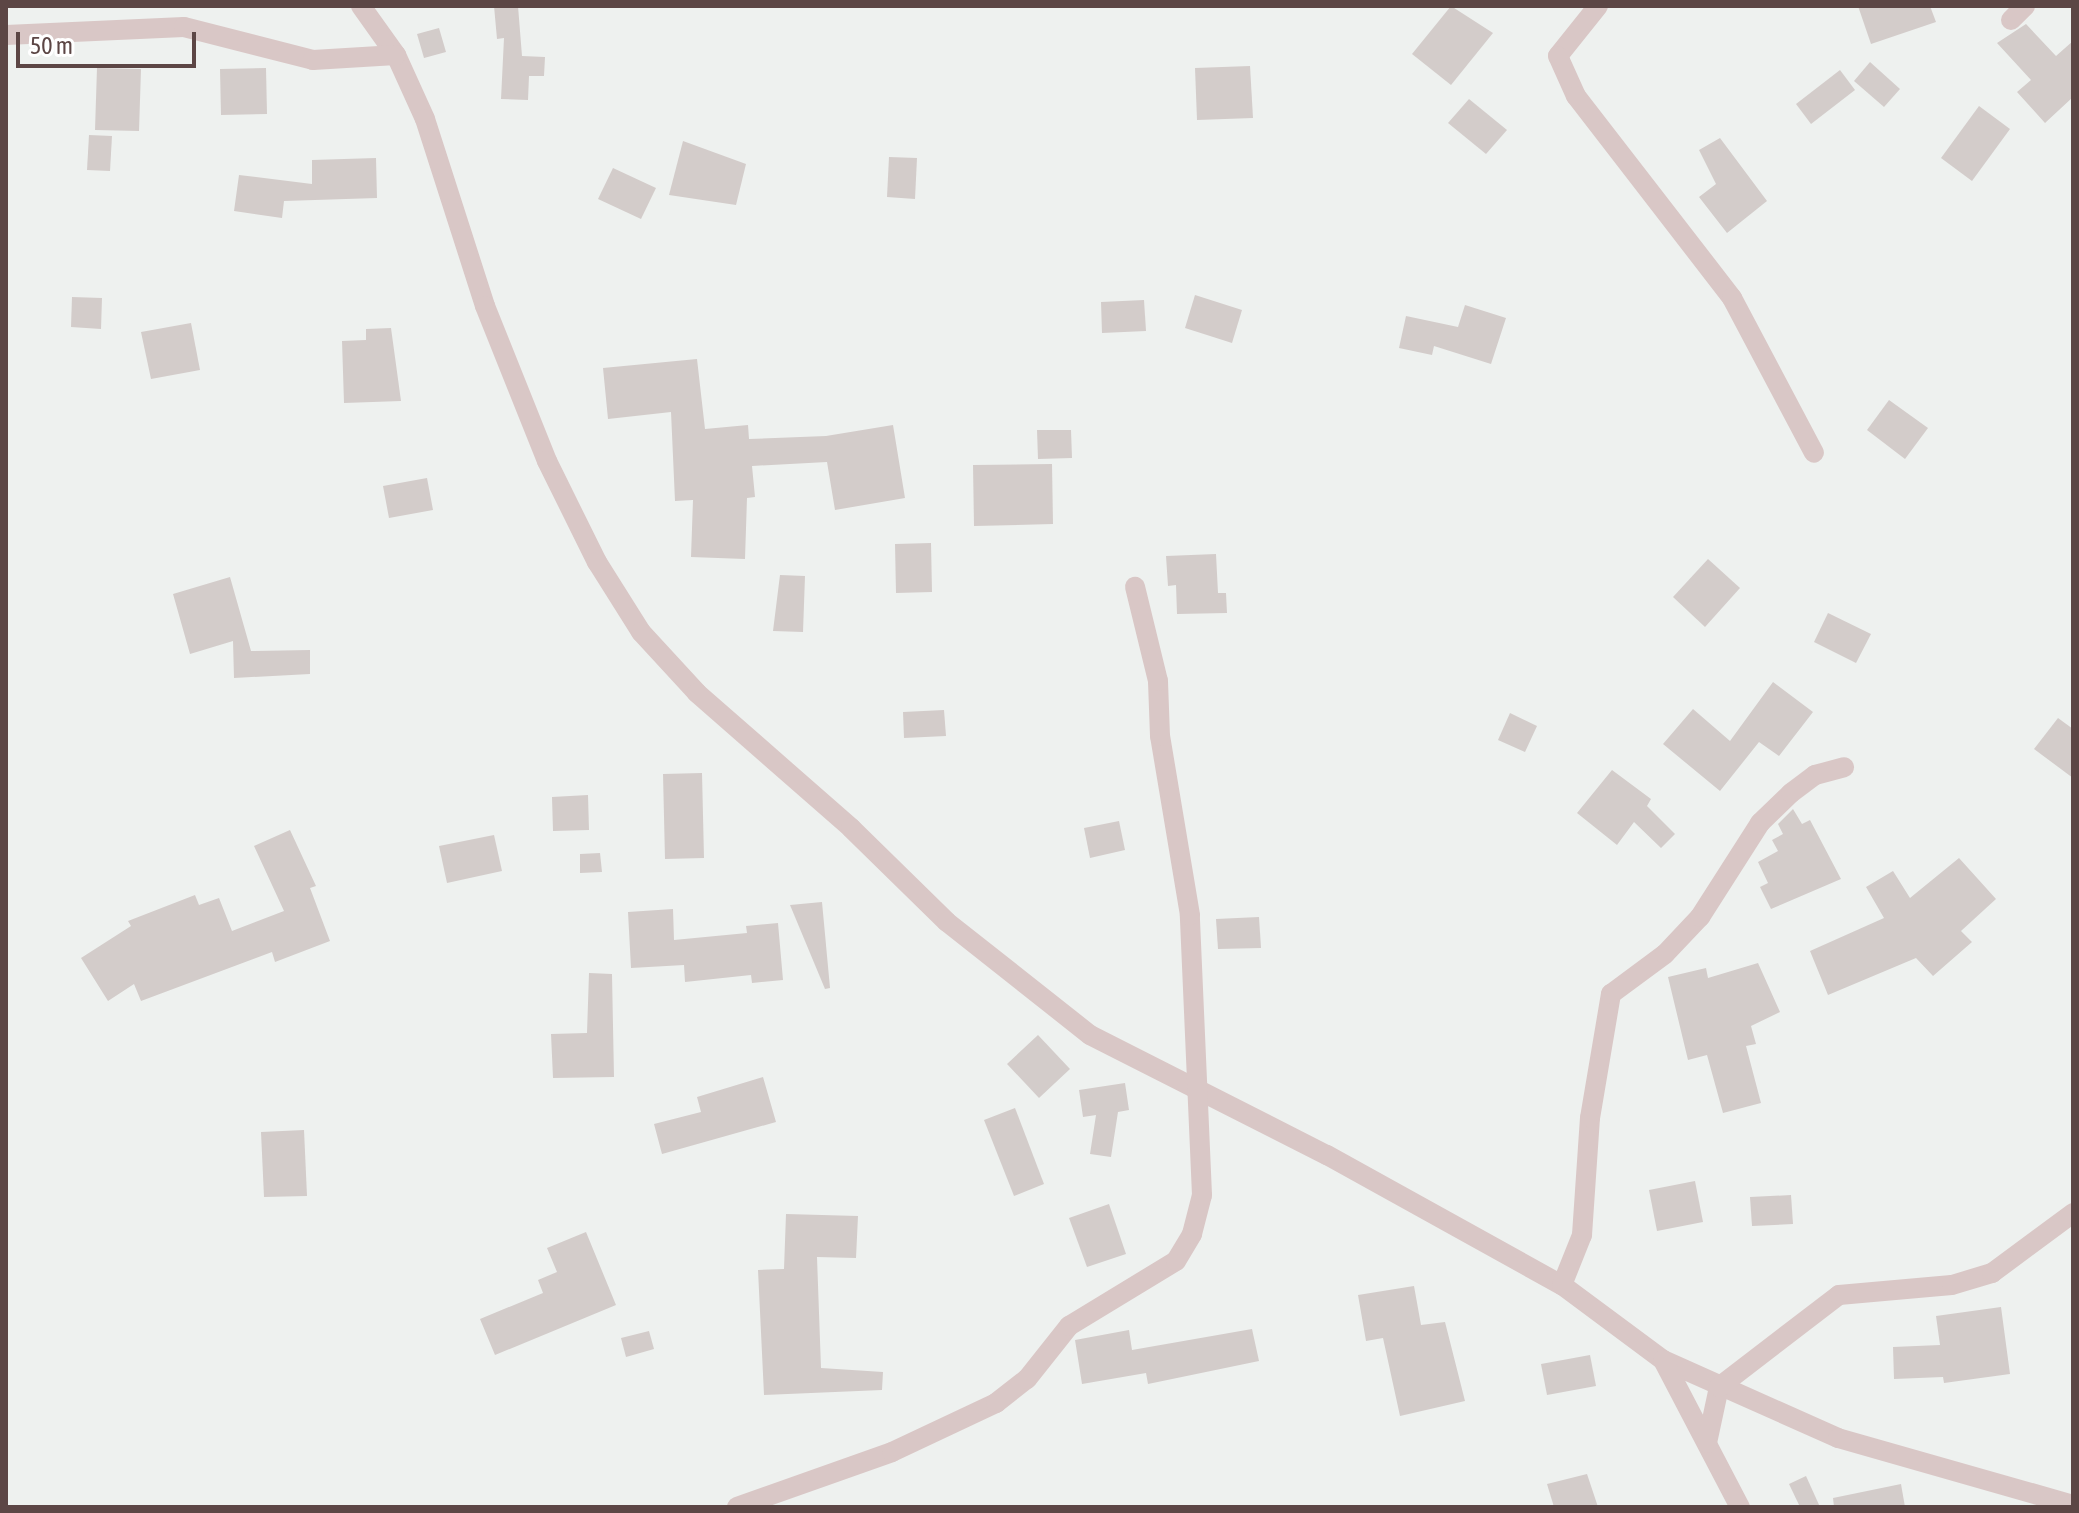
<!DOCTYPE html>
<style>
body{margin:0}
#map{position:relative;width:2079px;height:1513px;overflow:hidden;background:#eef1ef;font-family:"Asap Condensed",sans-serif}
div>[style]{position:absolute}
.building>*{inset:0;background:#d3ccca}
.street>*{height:20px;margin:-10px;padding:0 10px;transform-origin:10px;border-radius:10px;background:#d9c7c6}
span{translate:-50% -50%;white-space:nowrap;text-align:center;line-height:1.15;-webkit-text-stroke:8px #fff;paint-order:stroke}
.frame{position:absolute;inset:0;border:8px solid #5c4645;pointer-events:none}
.scale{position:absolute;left:16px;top:32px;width:180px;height:36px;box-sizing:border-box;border:4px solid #5c4645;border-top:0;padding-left:10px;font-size:24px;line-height:28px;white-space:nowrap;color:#5c4645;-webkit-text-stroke:6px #fff;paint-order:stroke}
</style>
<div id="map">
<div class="building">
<div style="clip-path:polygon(494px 6px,518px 6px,522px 56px,545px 57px,544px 76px,529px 76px,528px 100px,501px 99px,504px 38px,497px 39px)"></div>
<div style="clip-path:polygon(1451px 6px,1493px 33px,1451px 85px,1412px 54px)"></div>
<div style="clip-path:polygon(1858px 6px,1930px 6px,1936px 22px,1871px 44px)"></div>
<div style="clip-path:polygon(2026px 24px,2056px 56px,2073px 41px,2073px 97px,2045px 123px,2017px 92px,2031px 80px,1997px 43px)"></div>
<div style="clip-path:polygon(439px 28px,446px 52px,424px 58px,417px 34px)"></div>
<div style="clip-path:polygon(1870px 62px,1900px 89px,1884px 107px,1854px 81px)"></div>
<div style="clip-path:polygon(1250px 66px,1253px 118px,1197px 120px,1195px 68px)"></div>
<div style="clip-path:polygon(97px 68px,141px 69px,139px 131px,95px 130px)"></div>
<div style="clip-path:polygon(266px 68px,267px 114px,221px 115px,220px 69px)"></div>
<div style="clip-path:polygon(1840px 70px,1855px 90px,1811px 124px,1796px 104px)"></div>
<div style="clip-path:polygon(1469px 99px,1507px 130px,1486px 154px,1448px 123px)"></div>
<div style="clip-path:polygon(1979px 106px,2010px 129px,1972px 181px,1941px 158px)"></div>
<div style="clip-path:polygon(89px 135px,112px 136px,110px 171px,87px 170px)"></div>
<div style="clip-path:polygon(1720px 138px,1767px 201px,1727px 233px,1699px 197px,1716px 184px,1699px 150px)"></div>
<div style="clip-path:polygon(683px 141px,746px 164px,736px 205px,669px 195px)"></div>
<div style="clip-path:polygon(889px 157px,917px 158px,915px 199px,887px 197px)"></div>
<div style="clip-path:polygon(376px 158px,377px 198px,284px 201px,282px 218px,234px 211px,239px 175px,312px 184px,312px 160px)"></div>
<div style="clip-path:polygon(613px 168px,656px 188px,641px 219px,598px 199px)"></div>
<div style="clip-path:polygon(1195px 295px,1242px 310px,1232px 343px,1185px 328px)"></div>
<div style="clip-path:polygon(72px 297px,102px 298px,101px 329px,71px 327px)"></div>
<div style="clip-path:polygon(1144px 300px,1146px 331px,1102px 333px,1101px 302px)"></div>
<div style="clip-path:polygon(1465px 305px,1506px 318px,1491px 364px,1434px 346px,1432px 355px,1399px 348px,1406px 316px,1458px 327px)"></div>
<div style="clip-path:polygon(191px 323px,200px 370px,151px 379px,141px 332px)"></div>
<div style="clip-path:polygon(391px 328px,401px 401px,344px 403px,342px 341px,366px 340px,366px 329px)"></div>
<div style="clip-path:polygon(697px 359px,705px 429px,748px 425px,749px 439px,826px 436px,893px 425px,905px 498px,835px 510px,827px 462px,752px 466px,755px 497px,747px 498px,745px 559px,691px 557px,693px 500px,675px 501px,671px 412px,608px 419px,603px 368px)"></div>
<div style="clip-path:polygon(1889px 400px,1928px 428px,1905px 459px,1867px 430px)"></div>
<div style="clip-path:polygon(1037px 430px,1071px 430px,1072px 458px,1038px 459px)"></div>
<div style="clip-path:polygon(1052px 464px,1053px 524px,974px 526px,973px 465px)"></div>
<div style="clip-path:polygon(427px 478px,433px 510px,389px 518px,383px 486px)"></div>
<div style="clip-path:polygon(931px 543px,932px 592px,896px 593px,895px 544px)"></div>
<div style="clip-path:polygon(1216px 554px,1218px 593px,1226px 593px,1227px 613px,1177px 614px,1176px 585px,1168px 586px,1166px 556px)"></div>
<div style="clip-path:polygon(1708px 559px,1740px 588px,1705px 627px,1673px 597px)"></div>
<div style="clip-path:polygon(780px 575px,805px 576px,803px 632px,773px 631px)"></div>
<div style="clip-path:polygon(230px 577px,251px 651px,310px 650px,310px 674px,234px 678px,233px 641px,190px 654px,173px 594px)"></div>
<div style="clip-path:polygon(1828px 613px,1871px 634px,1856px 663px,1814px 642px)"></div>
<div style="clip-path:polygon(1773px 682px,1813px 712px,1779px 756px,1759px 742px,1720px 791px,1663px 744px,1693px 709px,1730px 741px)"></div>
<div style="clip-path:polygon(944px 710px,946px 736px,904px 738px,903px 712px)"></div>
<div style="clip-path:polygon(1510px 713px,1537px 726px,1525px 752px,1498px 740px)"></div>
<div style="clip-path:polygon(2058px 718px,2073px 729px,2073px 778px,2034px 749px)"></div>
<div style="clip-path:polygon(1612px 770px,1651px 799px,1647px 806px,1675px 834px,1661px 848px,1634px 822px,1617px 845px,1577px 813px)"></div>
<div style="clip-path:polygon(702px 773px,704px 858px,665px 859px,663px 774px)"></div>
<div style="clip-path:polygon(588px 795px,589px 830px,553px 831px,552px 797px)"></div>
<div style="clip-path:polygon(1793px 809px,1802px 824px,1810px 820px,1841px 879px,1771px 909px,1760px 887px,1768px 883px,1758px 862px,1778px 851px,1772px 840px,1783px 834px,1778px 824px)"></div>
<div style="clip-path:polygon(1119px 821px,1125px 850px,1090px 858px,1084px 828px)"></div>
<div style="clip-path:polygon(290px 830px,316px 886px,310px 888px,330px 941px,275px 962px,272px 952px,141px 1001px,134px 984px,108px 1001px,81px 958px,131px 926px,128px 921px,195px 895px,199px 905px,219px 898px,232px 931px,284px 911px,254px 846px)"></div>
<div style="clip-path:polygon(494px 835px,502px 871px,447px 883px,439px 846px)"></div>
<div style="clip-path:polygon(600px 853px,602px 872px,580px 873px,580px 854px)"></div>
<div style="clip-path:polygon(1959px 858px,1996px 899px,1961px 931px,1972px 942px,1933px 976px,1916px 958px,1828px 995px,1810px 951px,1884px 918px,1866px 887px,1893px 871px,1910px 898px)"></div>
<div style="clip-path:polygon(822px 902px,830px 988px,825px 989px,790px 905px)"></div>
<div style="clip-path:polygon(673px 909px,674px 940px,747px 933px,746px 926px,778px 923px,783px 980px,752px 983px,751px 975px,685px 982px,684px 965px,631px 968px,628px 912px)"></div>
<div style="clip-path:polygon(1259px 917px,1261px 948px,1218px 949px,1216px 919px)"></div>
<div style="clip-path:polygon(1758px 963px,1780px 1012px,1751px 1026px,1756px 1044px,1746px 1046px,1761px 1103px,1723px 1113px,1707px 1055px,1688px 1060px,1668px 977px,1706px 968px,1708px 978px)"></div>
<div style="clip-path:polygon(589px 973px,612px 974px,614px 1077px,553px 1078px,551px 1034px,587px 1033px)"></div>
<div style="clip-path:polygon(1038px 1035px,1070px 1069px,1039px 1098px,1007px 1064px)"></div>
<div style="clip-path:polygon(763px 1077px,776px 1122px,662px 1154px,654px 1124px,701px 1112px,697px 1097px)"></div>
<div style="clip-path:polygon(1125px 1083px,1129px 1110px,1118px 1112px,1111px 1157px,1090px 1154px,1096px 1115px,1083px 1117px,1079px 1090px)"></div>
<div style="clip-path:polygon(1015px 1108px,1044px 1184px,1014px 1196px,984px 1120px)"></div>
<div style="clip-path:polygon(304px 1130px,307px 1196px,264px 1197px,261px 1132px)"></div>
<div style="clip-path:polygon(1695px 1181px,1703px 1222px,1657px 1231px,1649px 1190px)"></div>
<div style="clip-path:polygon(1791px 1195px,1793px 1224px,1752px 1226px,1750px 1197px)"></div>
<div style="clip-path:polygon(1109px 1204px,1126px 1254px,1087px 1267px,1069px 1218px)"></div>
<div style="clip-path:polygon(786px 1214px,858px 1216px,856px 1258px,817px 1257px,821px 1368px,883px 1372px,882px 1390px,764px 1395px,758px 1270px,784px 1269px)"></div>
<div style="clip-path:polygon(586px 1232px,616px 1305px,495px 1355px,480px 1319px,543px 1293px,538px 1280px,557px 1272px,547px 1248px)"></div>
<div style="clip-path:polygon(1414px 1286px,1421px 1325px,1445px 1322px,1465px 1401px,1400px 1416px,1383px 1338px,1366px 1341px,1358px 1295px)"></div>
<div style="clip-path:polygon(2001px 1307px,2010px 1374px,1944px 1383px,1943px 1377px,1894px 1379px,1893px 1347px,1940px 1345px,1936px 1316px)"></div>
<div style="clip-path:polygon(1252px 1329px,1259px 1361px,1148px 1384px,1146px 1373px,1082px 1384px,1075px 1340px,1129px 1330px,1132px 1350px)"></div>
<div style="clip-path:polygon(649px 1331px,654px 1349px,626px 1357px,621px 1338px)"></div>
<div style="clip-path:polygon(1590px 1355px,1596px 1386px,1547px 1395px,1541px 1364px)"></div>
<div style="clip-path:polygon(1587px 1474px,1598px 1507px,1554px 1507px,1547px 1484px)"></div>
<div style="clip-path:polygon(1806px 1476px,1820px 1507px,1800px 1507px,1789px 1484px)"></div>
<div style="clip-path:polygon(1901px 1484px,1905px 1507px,1834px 1507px,1833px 1498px)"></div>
</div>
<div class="street">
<div style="left:361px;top:6px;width:60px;rotate:54.5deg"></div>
<div style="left:396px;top:55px;width:70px;rotate:65.6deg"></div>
<div style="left:425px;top:119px;width:196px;rotate:72.2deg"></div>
<div style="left:485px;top:306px;width:167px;rotate:68.2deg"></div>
<div style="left:547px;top:461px;width:113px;rotate:63.7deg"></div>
<div style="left:597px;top:562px;width:83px;rotate:57.8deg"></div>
<div style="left:641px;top:632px;width:83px;rotate:47.4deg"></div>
<div style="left:697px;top:693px;width:205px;rotate:41.2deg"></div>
<div style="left:851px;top:828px;width:134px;rotate:44.4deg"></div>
<div style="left:947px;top:922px;width:182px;rotate:38.3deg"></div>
<div style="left:1090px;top:1035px;width:266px;rotate:26.9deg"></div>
<div style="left:1327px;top:1155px;width:269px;rotate:29deg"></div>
<div style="left:1562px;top:1285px;width:126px;rotate:36.6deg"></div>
<div style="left:1663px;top:1360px;width:192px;rotate:24deg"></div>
<div style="left:1838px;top:1438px;width:244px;rotate:15.9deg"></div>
<div style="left:1598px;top:6px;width:64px;rotate:128.7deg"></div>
<div style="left:1558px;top:56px;width:44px;rotate:65.8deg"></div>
<div style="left:1576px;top:96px;width:255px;rotate:52.3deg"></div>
<div style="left:1732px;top:298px;width:175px;rotate:62.1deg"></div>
<div style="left:2011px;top:20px;width:20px;rotate:-45deg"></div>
<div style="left:6px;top:35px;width:178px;rotate:-2.6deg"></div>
<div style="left:184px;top:27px;width:133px;rotate:14.3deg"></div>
<div style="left:313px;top:60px;width:83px;rotate:-3.4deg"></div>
<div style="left:1562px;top:1285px;width:54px;rotate:-68.2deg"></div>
<div style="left:1582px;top:1235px;width:117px;rotate:-86.1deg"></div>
<div style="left:1590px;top:1118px;width:126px;rotate:-80.4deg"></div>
<div style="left:1611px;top:994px;width:67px;rotate:-36.5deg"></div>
<div style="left:1665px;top:954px;width:51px;rotate:-46.6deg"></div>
<div style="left:1700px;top:917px;width:112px;rotate:-57.4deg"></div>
<div style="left:1760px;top:823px;width:43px;rotate:-44.1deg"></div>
<div style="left:1791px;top:793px;width:30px;rotate:-37deg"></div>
<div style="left:1815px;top:775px;width:30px;rotate:-15deg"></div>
<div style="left:1663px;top:1360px;width:166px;rotate:62.4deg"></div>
<div style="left:1707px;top:1443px;width:57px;rotate:-77.9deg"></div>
<div style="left:1719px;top:1387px;width:151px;rotate:-37.5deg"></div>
<div style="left:1839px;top:1295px;width:113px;rotate:-5.1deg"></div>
<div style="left:1952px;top:1285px;width:42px;rotate:-16.7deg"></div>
<div style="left:1992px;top:1273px;width:101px;rotate:-36.5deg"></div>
<div style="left:737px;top:1507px;width:164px;rotate:-19.5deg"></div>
<div style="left:892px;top:1452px;width:115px;rotate:-25.2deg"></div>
<div style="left:996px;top:1403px;width:39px;rotate:-38deg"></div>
<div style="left:1027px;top:1379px;width:68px;rotate:-51.6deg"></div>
<div style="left:1069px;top:1326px;width:125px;rotate:-31.3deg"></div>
<div style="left:1176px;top:1261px;width:31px;rotate:-59deg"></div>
<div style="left:1192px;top:1234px;width:40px;rotate:-75.6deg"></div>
<div style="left:1202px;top:1195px;width:280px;rotate:-92.5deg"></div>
<div style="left:1190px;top:915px;width:181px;rotate:-99.5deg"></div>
<div style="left:1160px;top:736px;width:55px;rotate:-92.1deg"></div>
<div style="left:1158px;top:681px;width:97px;rotate:-103.7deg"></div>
</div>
<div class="frame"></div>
<div class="scale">50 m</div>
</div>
